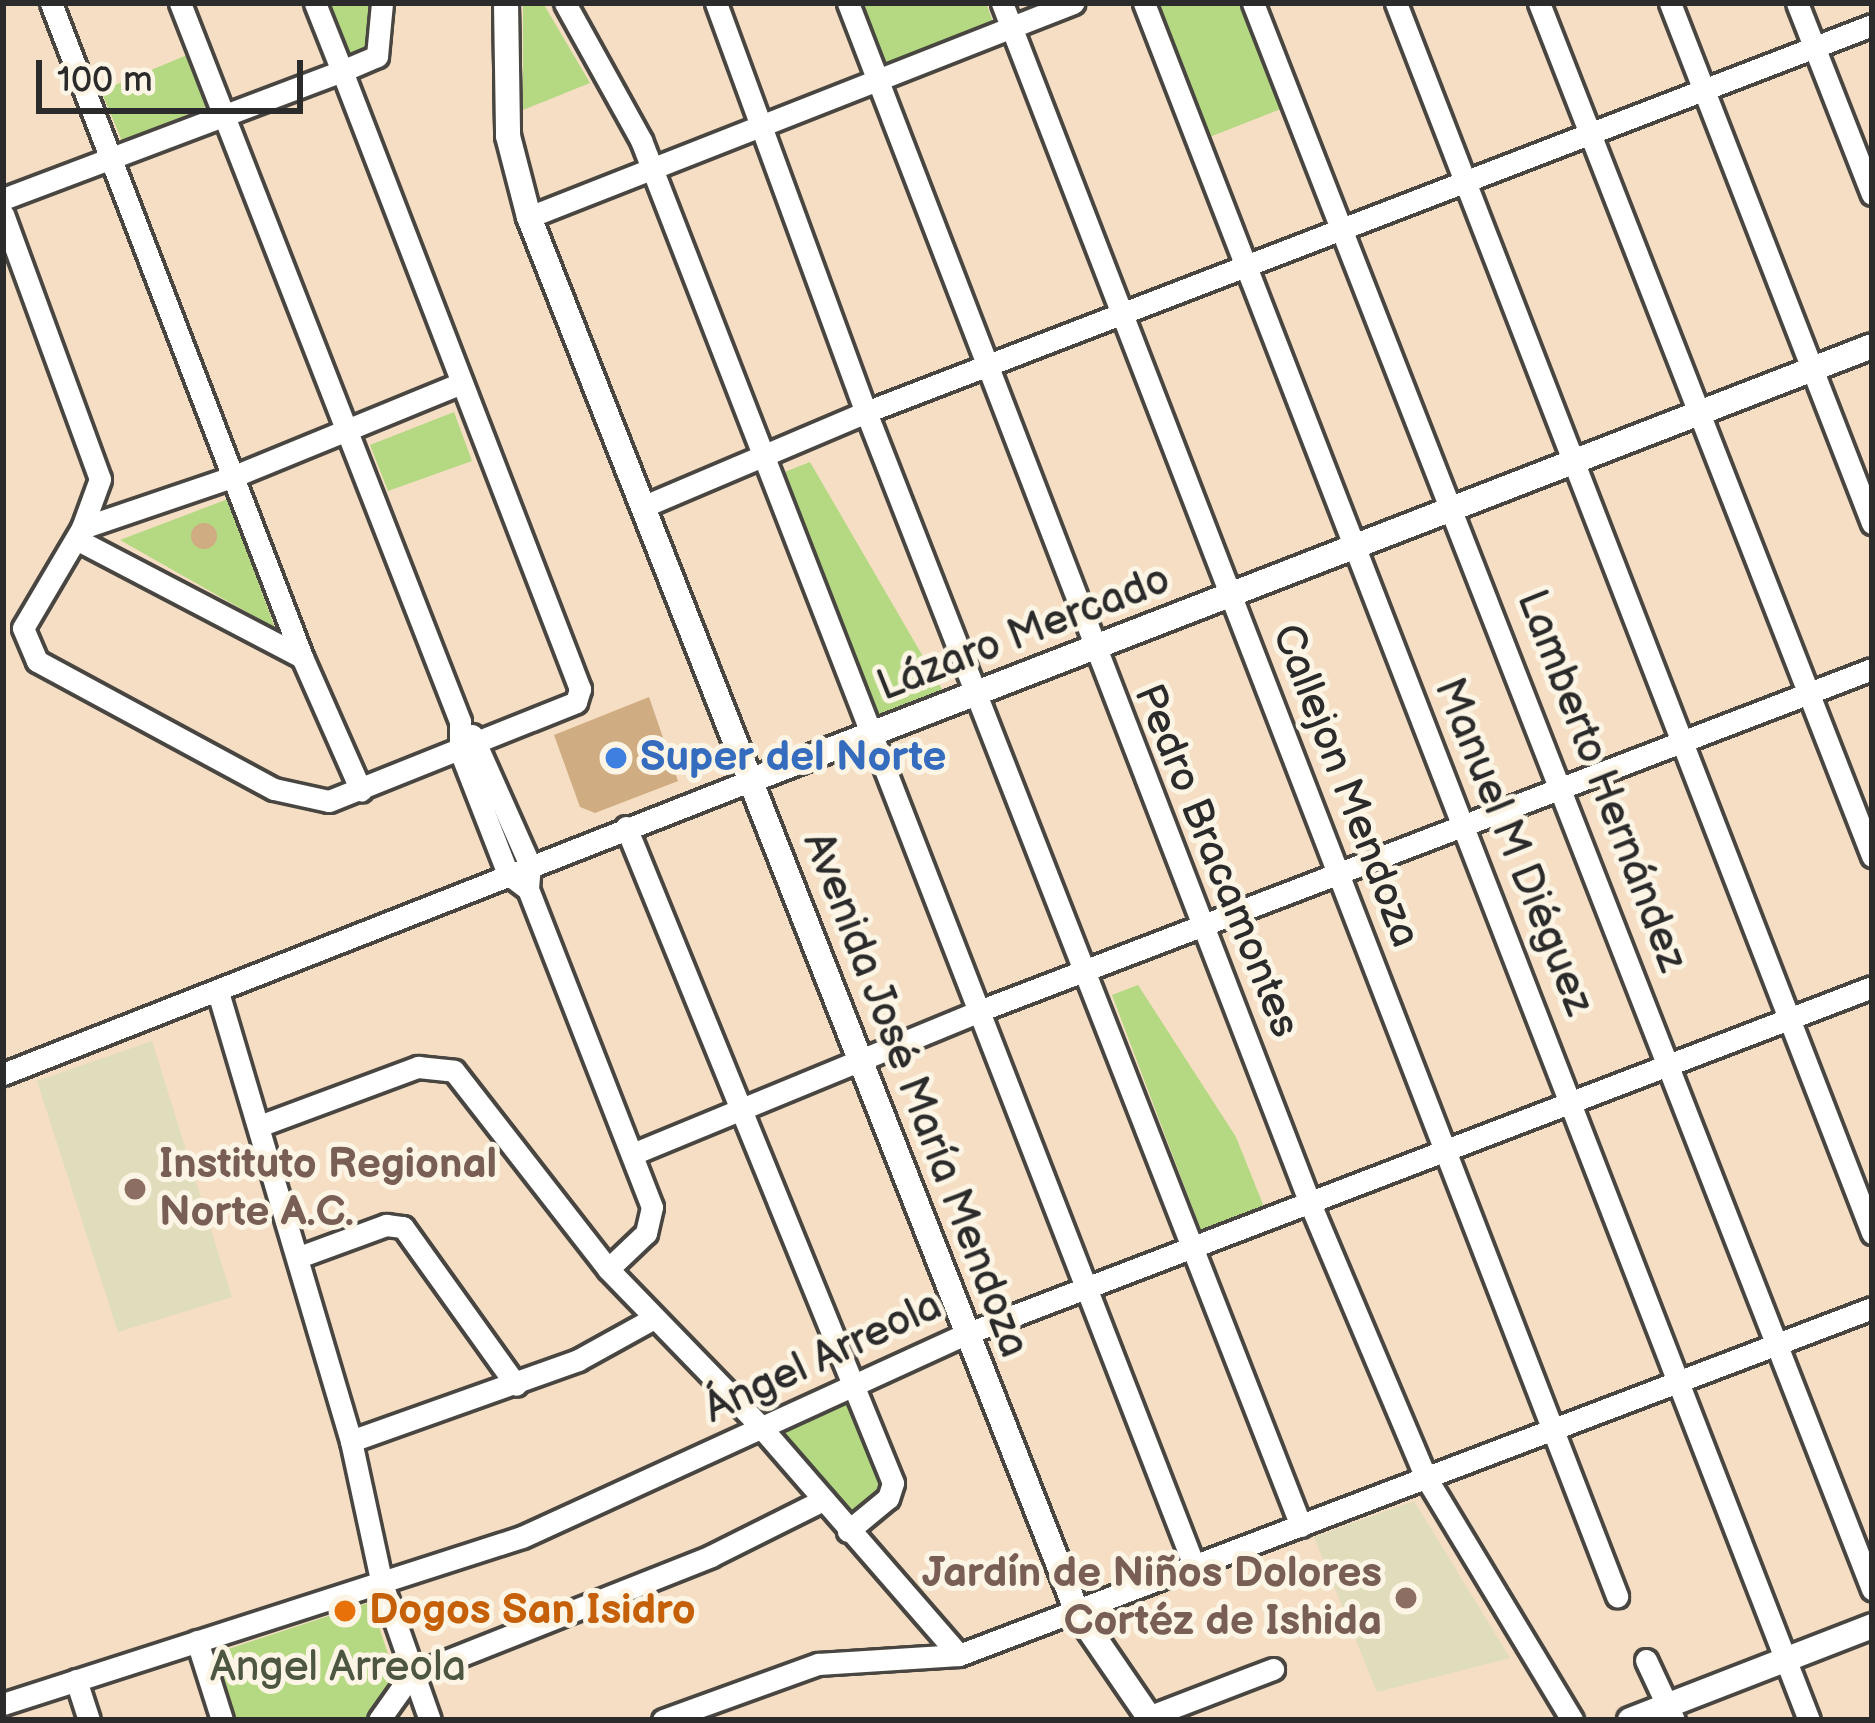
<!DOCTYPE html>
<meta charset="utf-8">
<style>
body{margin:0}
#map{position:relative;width:1875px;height:1723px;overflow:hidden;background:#f5dec3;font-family:"Balsamiq Sans",sans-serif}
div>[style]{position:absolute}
.built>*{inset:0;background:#dfddbb}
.green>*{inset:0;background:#b4d982}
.building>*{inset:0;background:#cfac82}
.round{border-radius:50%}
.roads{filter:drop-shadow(3px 0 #494642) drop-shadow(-3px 0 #494642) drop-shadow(0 3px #494642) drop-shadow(0 -3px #494642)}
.minor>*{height:21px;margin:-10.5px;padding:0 10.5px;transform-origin:10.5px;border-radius:10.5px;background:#fff}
.tertiary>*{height:24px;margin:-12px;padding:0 12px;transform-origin:12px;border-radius:12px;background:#fff}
.dots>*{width:33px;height:33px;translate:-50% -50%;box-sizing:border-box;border:6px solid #fcf5e5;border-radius:50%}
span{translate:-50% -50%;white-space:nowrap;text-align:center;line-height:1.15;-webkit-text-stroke:10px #fcf5e5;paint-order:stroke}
.street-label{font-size:42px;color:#2b2b2b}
.shop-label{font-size:42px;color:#366cbe;font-weight:700}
.left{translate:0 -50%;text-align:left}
.education-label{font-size:42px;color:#785e54;font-weight:700}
.right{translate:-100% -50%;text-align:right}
.food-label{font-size:42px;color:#c56008;font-weight:700}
.park-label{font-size:42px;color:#4d5641}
.frame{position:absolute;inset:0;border:6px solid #2b2b2b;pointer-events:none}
.scale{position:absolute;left:36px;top:60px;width:267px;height:54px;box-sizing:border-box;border:6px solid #2b2b2b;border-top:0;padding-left:15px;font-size:36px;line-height:42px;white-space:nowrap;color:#2b2b2b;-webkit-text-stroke:9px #fcf5e5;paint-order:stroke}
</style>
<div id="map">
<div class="built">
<div style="clip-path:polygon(152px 1041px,232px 1297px,118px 1332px,37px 1081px)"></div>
<div style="clip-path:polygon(1414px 1501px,1510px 1658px,1377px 1692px,1314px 1537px)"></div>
</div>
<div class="green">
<div style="clip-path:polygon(326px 3px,373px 3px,372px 38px,351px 66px)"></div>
<div style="clip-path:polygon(523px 3px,543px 3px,590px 83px,523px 110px)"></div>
<div style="clip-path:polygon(862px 3px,986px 3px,993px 22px,885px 63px)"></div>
<div style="clip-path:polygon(1154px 3px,1245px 3px,1286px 107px,1207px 138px)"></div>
<div style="clip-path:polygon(187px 55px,208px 106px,122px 141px,101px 91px)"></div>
<div style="clip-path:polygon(454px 412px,472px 461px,388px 491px,370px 445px)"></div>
<div style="clip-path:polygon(810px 462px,943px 691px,878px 716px,782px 473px)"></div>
<div style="clip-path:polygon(228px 499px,275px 628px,120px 540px)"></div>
<div style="clip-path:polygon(1138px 985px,1236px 1137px,1264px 1207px,1202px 1233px,1112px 995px)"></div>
<div style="clip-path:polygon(850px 1397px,888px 1486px,849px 1514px,777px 1432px)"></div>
<div style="clip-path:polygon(371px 1602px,396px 1679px,367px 1720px,235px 1720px,213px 1654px)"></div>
</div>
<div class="building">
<div class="round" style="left:191px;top:523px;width:26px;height:26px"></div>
<div style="clip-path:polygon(649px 697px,678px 781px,595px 813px,580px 807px,554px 735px)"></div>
</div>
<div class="roads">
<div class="minor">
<div style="left:51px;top:3px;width:701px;rotate:69deg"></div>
<div style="left:302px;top:657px;width:146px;rotate:66.2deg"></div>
<div style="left:180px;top:3px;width:771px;rotate:68.7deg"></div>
<div style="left:460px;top:721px;width:30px;rotate:90deg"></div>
<div style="left:460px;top:751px;width:132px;rotate:68.7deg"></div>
<div style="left:508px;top:874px;width:25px;rotate:37deg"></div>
<div style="left:565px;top:3px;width:157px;rotate:61deg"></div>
<div style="left:641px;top:140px;width:1532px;rotate:68.8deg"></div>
<div style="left:716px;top:3px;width:436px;rotate:69.9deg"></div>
<div style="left:866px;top:412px;width:1196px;rotate:68.67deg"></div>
<div style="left:848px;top:3px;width:1284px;rotate:68.95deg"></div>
<div style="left:1309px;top:1201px;width:298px;rotate:67.1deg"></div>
<div style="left:1425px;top:1476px;width:285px;rotate:58.9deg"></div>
<div style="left:1002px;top:3px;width:1708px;rotate:68.89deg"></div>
<div style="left:1144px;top:3px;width:1841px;rotate:68.83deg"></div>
<div style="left:1253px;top:3px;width:1703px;rotate:68.68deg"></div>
<div style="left:1396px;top:3px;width:1319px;rotate:68.84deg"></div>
<div style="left:1539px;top:3px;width:916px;rotate:68.67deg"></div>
<div style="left:1670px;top:3px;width:558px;rotate:68.77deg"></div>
<div style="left:1797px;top:3px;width:205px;rotate:68.6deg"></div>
<div style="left:3px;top:199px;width:362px;rotate:-20.7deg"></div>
<div style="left:342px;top:71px;width:73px;rotate:-111.7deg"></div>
<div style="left:3px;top:214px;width:282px;rotate:69.9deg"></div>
<div style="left:100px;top:479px;width:52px;rotate:110.2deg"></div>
<div style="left:82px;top:528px;width:116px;rotate:120.5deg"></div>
<div style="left:23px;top:628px;width:36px;rotate:67deg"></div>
<div style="left:37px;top:661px;width:269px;rotate:28.4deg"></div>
<div style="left:274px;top:789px;width:56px;rotate:12.3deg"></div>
<div style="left:329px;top:801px;width:266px;rotate:-21.8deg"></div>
<div style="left:576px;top:702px;width:14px;rotate:-73deg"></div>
<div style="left:580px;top:689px;width:662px;rotate:-111.06deg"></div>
<div style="left:342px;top:71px;width:38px;rotate:-23deg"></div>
<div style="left:377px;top:56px;width:53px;rotate:-84.6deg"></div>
<div style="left:529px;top:217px;width:585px;rotate:-21.47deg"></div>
<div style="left:647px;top:505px;width:238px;rotate:-23deg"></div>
<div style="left:866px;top:412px;width:1078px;rotate:-21.04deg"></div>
<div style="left:82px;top:528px;width:158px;rotate:-18.8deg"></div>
<div style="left:232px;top:477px;width:248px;rotate:-22.3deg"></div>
<div style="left:76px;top:539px;width:255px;rotate:27.6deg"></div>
<div style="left:472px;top:735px;width:142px;rotate:66deg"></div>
<div style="left:530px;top:865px;width:24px;rotate:95deg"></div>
<div style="left:528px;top:889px;width:341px;rotate:68.7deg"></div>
<div style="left:652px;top:1207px;width:27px;rotate:103deg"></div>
<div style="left:646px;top:1233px;width:52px;rotate:136.5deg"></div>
<div style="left:626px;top:827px;width:708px;rotate:67.85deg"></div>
<div style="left:893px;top:1483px;width:16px;rotate:108deg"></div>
<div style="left:888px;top:1498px;width:52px;rotate:140.5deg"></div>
<div style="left:218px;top:992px;width:468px;rotate:73.5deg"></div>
<div style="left:351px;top:1441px;width:146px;rotate:77.8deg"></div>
<div style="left:382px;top:1584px;width:144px;rotate:70.6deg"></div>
<div style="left:3px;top:1074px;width:805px;rotate:-21.43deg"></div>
<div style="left:259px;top:1126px;width:170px;rotate:-20.4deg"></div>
<div style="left:418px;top:1067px;width:36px;rotate:6deg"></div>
<div style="left:454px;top:1071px;width:251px;rotate:52.1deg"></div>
<div style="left:608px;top:1269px;width:219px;rotate:45.9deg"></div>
<div style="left:760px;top:1426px;width:303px;rotate:49deg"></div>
<div style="left:635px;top:1153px;width:372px;rotate:-22.4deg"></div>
<div style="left:979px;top:1011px;width:956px;rotate:-20.96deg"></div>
<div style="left:299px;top:1257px;width:93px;rotate:-20.2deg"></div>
<div style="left:386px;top:1225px;width:17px;rotate:7deg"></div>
<div style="left:403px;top:1227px;width:194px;rotate:54.4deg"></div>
<div style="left:351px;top:1441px;width:241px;rotate:-19.6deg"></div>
<div style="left:578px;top:1360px;width:87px;rotate:-28.9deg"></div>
<div style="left:197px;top:1641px;width:83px;rotate:72.4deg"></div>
<div style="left:1646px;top:1660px;width:66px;rotate:65deg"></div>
<div style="left:76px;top:1680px;width:42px;rotate:72deg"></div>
<div style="left:3px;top:1704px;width:545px;rotate:-17.84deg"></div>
<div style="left:522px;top:1537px;width:485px;rotate:-24.6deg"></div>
<div style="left:963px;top:1335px;width:973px;rotate:-20.95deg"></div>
<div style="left:1148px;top:1717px;width:134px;rotate:-21deg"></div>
<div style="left:379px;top:1720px;width:55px;rotate:-54.6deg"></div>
<div style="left:411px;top:1675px;width:323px;rotate:-21.6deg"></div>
<div style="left:711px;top:1556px;width:125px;rotate:-26.6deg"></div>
<div style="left:663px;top:1720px;width:165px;rotate:-19.9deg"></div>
<div style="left:818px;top:1664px;width:141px;rotate:-3.7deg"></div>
<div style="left:959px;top:1655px;width:977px;rotate:-20.81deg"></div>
</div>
<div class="tertiary">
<div style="left:506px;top:3px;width:133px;rotate:89.1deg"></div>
<div style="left:508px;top:136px;width:84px;rotate:75.5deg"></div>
<div style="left:529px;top:217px;width:1499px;rotate:68.55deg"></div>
<div style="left:1077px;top:1612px;width:131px;rotate:55.6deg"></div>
<div style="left:752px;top:780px;width:1201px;rotate:-21.18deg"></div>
<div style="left:1630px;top:1720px;width:260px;rotate:-21.2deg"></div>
</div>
</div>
<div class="dots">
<div style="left:616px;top:758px;background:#3f7fe0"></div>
<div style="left:135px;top:1189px;background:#8d6e63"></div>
<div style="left:1406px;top:1598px;background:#8d6e63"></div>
<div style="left:345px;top:1611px;background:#e8710a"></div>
</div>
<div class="street-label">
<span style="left:1024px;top:634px;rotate:-21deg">Lázaro Mercado</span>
<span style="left:1601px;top:781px;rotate:69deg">Lamberto Hernández</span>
<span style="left:1345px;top:786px;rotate:69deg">Callejon Mendoza</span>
<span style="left:1513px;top:847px;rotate:68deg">Manuel M Diéguez</span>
<span style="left:1216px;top:861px;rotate:68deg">Pedro Bracamontes</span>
<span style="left:915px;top:1095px;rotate:69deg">Avenida José María Mendoza</span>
<span style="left:823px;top:1358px;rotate:-25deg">Ángel Arreola</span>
</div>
<div class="shop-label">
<span class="left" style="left:640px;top:758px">Super del Norte</span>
</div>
<div class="education-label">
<span class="left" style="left:159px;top:1189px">Instituto Regional<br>Norte A.C.</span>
<span class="right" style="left:1382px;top:1598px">Jardín de Niños Dolores<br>Cortéz de Ishida</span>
</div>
<div class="food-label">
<span class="left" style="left:369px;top:1611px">Dogos San Isidro</span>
</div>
<div class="park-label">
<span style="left:338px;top:1668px">Angel Arreola</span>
</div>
<div class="frame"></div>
<div class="scale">100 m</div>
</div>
